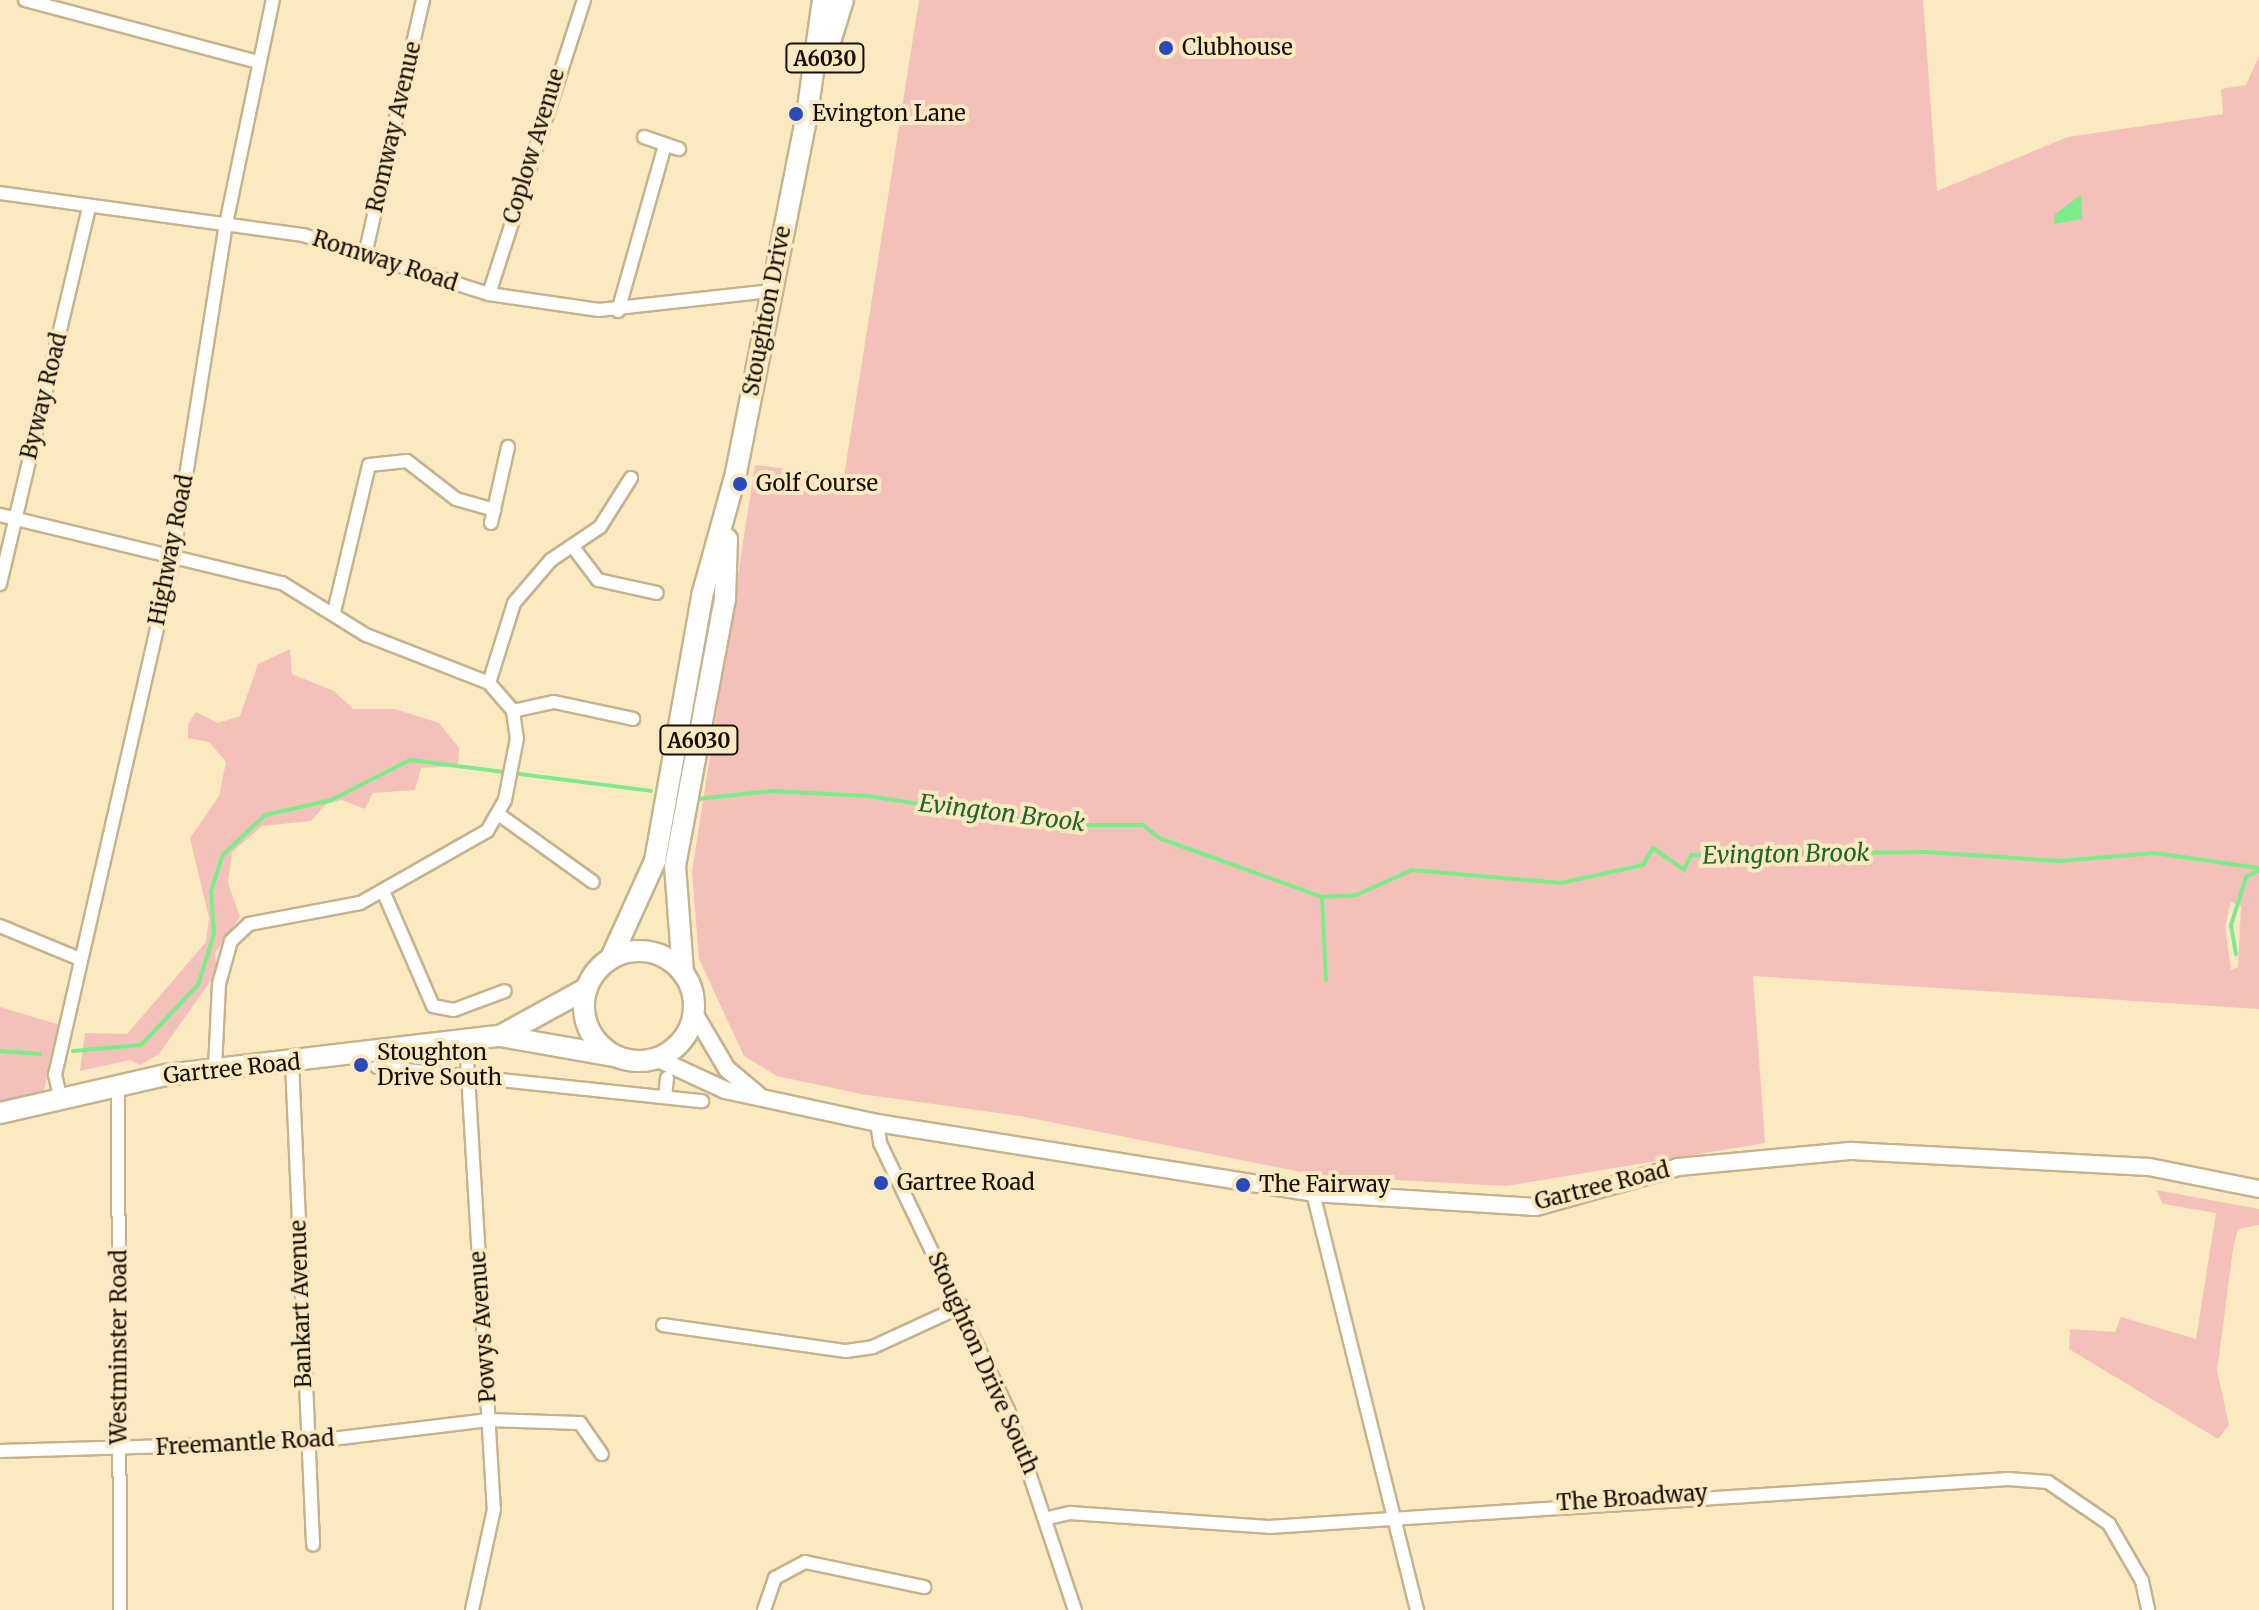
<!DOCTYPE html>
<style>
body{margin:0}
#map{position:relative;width:2259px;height:1610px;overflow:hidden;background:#fbe9c2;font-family:Merriweather,serif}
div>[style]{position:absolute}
.green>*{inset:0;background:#f4c1ba}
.water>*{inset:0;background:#7ceb89}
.stream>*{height:4px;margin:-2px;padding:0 2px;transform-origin:2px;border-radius:2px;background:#7ceb89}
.roads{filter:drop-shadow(2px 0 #c4b38d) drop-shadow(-2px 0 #c4b38d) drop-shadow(0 2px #c4b38d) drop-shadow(0 -2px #c4b38d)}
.minor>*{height:12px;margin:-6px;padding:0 6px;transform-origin:6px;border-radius:6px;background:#fff}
.secondary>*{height:16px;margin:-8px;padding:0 8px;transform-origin:8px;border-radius:8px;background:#fff}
.trunk>*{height:20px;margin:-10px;padding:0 10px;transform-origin:10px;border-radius:10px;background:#fff}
.trunk>.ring{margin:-10px;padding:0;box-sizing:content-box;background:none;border:20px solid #fff;border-radius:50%}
.dots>*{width:22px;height:22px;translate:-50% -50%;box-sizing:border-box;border:4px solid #fbe9c2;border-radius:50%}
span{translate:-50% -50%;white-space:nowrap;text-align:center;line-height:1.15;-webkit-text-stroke:8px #fbe9c2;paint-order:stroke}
.shield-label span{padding:2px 6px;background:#fbe9c2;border:2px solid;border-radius:6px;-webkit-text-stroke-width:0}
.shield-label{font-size:20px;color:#160f03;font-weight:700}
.poi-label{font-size:22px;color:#160f03}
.left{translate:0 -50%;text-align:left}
.street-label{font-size:22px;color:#160f03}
.water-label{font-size:24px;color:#1c672a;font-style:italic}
</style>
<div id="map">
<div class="green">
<div style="clip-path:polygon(evenodd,919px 0,1923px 0,1937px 191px,2068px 137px,2223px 114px,2221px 89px,2246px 85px,2259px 56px,2259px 1009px,1753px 976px,1765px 1143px,1506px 1186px,1321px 1176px,1020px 1116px,861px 1094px,777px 1076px,744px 1056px,699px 959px,692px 872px,755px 465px,844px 476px,919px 0,2231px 902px,2241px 906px,2238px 967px,2231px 970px,2225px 926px,2231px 902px)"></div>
<div style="clip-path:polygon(290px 649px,292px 674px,334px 691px,353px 709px,395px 709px,439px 723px,459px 748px,458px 766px,421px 768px,415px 790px,373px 793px,365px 809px,342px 800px,326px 804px,311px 821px,262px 826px,232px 852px,228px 883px,240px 917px,215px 953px,217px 972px,159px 1054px,140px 1065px,130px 1060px,80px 1071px,85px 1033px,127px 1034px,206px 942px,209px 918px,190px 838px,219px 796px,226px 762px,209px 742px,188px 738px,188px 724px,196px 712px,218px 723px,240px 716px,258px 664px)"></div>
<div style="clip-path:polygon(0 1007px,60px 1025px,44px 1090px,0 1102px)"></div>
<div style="clip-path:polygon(2156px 1190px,2259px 1209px,2259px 1225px,2238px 1229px,2233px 1249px,2217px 1371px,2229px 1425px,2218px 1439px,2069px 1349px,2070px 1329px,2115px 1332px,2121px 1317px,2196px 1339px,2216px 1213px,2163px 1204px)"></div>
</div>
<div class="water">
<div style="clip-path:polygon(2081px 195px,2082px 219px,2054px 224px,2055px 214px)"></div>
</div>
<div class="stream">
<div style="left:698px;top:799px;width:73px;rotate:-6.3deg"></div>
<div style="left:771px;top:791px;width:97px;rotate:3deg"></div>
<div style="left:868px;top:796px;width:192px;rotate:8.7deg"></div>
<div style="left:1058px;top:825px;width:85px"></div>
<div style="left:1143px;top:825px;width:21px;rotate:39deg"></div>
<div style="left:1159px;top:838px;width:173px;rotate:19.9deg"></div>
<div style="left:1322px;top:897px;width:34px;rotate:-3deg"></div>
<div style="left:1356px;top:895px;width:61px;rotate:-24.1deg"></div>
<div style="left:1412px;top:870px;width:150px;rotate:5deg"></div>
<div style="left:1561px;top:883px;width:84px;rotate:-12.4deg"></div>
<div style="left:1643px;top:865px;width:20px;rotate:-60deg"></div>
<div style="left:1653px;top:848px;width:38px;rotate:35deg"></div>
<div style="left:1684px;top:870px;width:17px;rotate:-65deg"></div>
<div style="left:1691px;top:855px;width:236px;rotate:-0.7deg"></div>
<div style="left:1927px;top:852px;width:133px;rotate:3.9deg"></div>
<div style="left:2060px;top:861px;width:95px;rotate:-4.8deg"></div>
<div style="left:2155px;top:853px;width:105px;rotate:8.2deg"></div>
<div style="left:1322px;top:898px;width:82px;rotate:87.2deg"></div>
<div style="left:2236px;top:954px;width:29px;rotate:-100deg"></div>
<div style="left:2231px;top:925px;width:50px;rotate:-72.6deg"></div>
<div style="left:2246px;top:877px;width:15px;rotate:-28deg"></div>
<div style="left:0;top:1051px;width:40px;rotate:4.3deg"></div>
<div style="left:73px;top:1051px;width:68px;rotate:-5deg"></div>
<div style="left:141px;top:1045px;width:83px;rotate:-46.5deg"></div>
<div style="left:198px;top:985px;width:53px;rotate:-72.6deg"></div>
<div style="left:214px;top:934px;width:43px;rotate:-94deg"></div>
<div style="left:211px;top:891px;width:38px;rotate:-72deg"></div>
<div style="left:223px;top:855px;width:58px;rotate:-43.6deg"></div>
<div style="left:265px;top:815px;width:68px;rotate:-12.8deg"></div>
<div style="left:331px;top:800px;width:89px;rotate:-26.9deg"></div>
<div style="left:410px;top:760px;width:243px;rotate:7.3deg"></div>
</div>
<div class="roads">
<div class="minor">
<div style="left:25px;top:0;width:241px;rotate:14.9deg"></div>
<div style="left:644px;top:137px;width:37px;rotate:19deg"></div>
<div style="left:0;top:193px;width:306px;rotate:7.9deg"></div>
<div style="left:303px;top:235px;width:195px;rotate:17.6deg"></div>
<div style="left:489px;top:294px;width:111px;rotate:8.3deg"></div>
<div style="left:599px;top:310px;width:172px;rotate:-6.3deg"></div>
<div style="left:365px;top:255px;width:262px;rotate:-77.2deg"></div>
<div style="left:489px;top:294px;width:309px;rotate:-72.1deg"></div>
<div style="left:618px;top:311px;width:173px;rotate:-74.2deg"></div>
<div style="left:0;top:515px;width:290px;rotate:13.6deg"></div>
<div style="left:282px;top:583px;width:99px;rotate:31.8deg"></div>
<div style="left:366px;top:635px;width:132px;rotate:21.3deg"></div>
<div style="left:489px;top:683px;width:37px;rotate:49deg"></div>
<div style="left:513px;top:711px;width:27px;rotate:82deg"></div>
<div style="left:517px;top:738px;width:63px;rotate:101deg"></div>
<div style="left:505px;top:800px;width:36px;rotate:120deg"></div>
<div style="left:487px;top:831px;width:146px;rotate:150.4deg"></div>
<div style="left:360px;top:903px;width:113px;rotate:169.3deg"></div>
<div style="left:249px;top:924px;width:25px;rotate:137deg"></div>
<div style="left:231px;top:941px;width:45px;rotate:105.6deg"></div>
<div style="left:219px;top:984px;width:86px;rotate:92.7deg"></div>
<div style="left:491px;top:523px;width:78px;rotate:-77.4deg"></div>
<div style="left:573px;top:547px;width:41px;rotate:52.9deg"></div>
<div style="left:598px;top:580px;width:60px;rotate:12.4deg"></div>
<div style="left:0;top:584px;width:387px;rotate:-76.7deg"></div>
<div style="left:334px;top:612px;width:151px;rotate:-76.6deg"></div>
<div style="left:369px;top:465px;width:38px;rotate:-6deg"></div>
<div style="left:407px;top:461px;width:62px;rotate:37.8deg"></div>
<div style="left:456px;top:499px;width:40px;rotate:16deg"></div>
<div style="left:489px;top:683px;width:84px;rotate:-72.6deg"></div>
<div style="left:514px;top:603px;width:57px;rotate:-49.3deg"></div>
<div style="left:551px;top:560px;width:59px;rotate:-34deg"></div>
<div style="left:600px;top:527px;width:58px;rotate:-57.7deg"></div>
<div style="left:513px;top:711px;width:42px;rotate:-12.4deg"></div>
<div style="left:554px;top:702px;width:81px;rotate:12.1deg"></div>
<div style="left:501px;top:816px;width:113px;rotate:35.7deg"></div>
<div style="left:383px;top:891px;width:125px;rotate:66.5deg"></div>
<div style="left:433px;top:1006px;width:21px;rotate:11deg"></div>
<div style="left:454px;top:1010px;width:54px;rotate:-20.4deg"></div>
<div style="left:0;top:926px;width:87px;rotate:22.4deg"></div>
<div style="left:466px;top:1041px;width:469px;rotate:86.6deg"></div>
<div style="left:494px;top:1509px;width:103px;rotate:102.3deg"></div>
<div style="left:292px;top:1062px;width:483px;rotate:87.5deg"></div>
<div style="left:377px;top:1067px;width:327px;rotate:6deg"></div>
<div style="left:118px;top:1083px;width:527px;rotate:89.78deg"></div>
<div style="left:60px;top:1096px;width:22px;rotate:-103deg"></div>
<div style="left:55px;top:1075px;width:530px;rotate:-77.14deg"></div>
<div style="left:173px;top:558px;width:338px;rotate:-81deg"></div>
<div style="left:226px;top:224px;width:229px;rotate:-78.2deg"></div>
<div style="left:665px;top:1097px;width:19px;rotate:-84deg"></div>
<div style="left:877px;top:1123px;width:20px;rotate:81deg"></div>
<div style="left:880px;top:1143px;width:296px;rotate:64.4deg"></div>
<div style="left:1008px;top:1410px;width:211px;rotate:71.5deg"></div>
<div style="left:1313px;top:1193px;width:430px;rotate:76deg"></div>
<div style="left:663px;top:1325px;width:185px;rotate:8.1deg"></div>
<div style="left:846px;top:1351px;width:27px;rotate:-8deg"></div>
<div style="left:873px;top:1347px;width:98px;rotate:-24.7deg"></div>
<div style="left:0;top:1451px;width:307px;rotate:-1.7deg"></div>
<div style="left:307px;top:1442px;width:183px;rotate:-6.9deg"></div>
<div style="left:489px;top:1420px;width:91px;rotate:1.9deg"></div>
<div style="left:580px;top:1423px;width:38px;rotate:55deg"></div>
<div style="left:1048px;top:1518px;width:23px;rotate:-13deg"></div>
<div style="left:1070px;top:1513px;width:199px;rotate:4deg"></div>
<div style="left:1269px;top:1527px;width:741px;rotate:-3.72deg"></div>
<div style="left:2008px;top:1479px;width:40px;rotate:4.3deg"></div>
<div style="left:2048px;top:1482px;width:74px;rotate:34.5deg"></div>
<div style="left:2109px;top:1524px;width:66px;rotate:59.9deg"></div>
<div style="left:2142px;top:1581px;width:30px;rotate:78deg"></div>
<div style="left:764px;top:1610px;width:34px;rotate:-71deg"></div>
<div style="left:775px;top:1578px;width:34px;rotate:-28deg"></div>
<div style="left:805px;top:1562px;width:122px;rotate:11.9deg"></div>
</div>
<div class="secondary">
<div style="left:694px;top:1013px;width:65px;rotate:59.5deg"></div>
<div style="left:727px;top:1069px;width:40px;rotate:40deg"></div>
<div style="left:658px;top:1059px;width:74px;rotate:24.8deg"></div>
<div style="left:725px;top:1090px;width:156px;rotate:12.2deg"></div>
<div style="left:877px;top:1123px;width:442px;rotate:9.1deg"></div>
<div style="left:1313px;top:1193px;width:223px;rotate:3.6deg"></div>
<div style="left:1536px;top:1207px;width:148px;rotate:-15.7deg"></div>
<div style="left:1678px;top:1167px;width:175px;rotate:-5.3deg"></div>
<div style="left:1852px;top:1151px;width:297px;rotate:3.1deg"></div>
<div style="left:2149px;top:1167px;width:112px;rotate:11.3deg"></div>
</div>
<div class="trunk">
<div style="left:825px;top:58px;width:61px;rotate:-72.8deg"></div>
<div class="ring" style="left:584px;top:951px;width:90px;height:90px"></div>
<div style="left:611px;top:958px;width:107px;rotate:-65.6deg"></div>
<div style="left:655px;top:861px;width:269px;rotate:-79.9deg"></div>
<div style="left:702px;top:596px;width:128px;rotate:-74.5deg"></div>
<div style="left:736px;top:473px;width:365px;rotate:-78.8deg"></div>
<div style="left:807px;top:115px;width:116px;rotate:-82.1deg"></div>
<div style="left:683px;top:972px;width:106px;rotate:-94.3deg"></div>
<div style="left:675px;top:866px;width:272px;rotate:-79.4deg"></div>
<div style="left:725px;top:599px;width:60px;rotate:-88.1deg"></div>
<div style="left:500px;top:1036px;width:98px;rotate:-28.7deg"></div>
<div style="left:0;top:1113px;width:170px;rotate:-12.9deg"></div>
<div style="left:166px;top:1075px;width:336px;rotate:-6.7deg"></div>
<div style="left:500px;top:1036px;width:115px;rotate:10deg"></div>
</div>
</div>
<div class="dots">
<div style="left:1166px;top:48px;background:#294bba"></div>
<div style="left:796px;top:114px;background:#294bba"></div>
<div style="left:740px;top:484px;background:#294bba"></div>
<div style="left:361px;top:1065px;background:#294bba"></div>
<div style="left:881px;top:1183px;background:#294bba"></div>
<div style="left:1243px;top:1185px;background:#294bba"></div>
</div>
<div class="shield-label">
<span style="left:825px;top:58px">A6030</span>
<span style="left:699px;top:740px">A6030</span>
</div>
<div class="poi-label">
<span class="left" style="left:1182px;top:48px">Clubhouse</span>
<span class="left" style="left:812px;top:114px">Evington Lane</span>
<span class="left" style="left:756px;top:484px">Golf Course</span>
<span class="left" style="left:377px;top:1065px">Stoughton<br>Drive South</span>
<span class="left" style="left:897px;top:1183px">Gartree Road</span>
<span class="left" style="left:1259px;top:1185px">The Fairway</span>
</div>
<div class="street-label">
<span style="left:394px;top:127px;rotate:-77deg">Romway Avenue</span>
<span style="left:534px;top:146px;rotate:-73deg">Coplow Avenue</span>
<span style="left:385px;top:261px;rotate:18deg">Romway Road</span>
<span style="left:767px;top:311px;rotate:-79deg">Stoughton Drive</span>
<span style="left:44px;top:396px;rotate:-76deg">Byway Road</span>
<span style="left:171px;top:550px;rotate:-79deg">Highway Road</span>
<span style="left:232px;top:1069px;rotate:-6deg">Gartree Road</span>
<span style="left:1602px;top:1186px;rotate:-14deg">Gartree Road</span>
<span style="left:301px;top:1304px;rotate:-92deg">Bankart Avenue</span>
<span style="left:483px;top:1327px;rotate:-94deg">Powys Avenue</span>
<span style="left:119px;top:1347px;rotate:-90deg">Westminster Road</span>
<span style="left:983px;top:1363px;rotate:66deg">Stoughton Drive South</span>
<span style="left:245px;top:1443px;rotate:-3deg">Freemantle Road</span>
<span style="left:1632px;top:1498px;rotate:-4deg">The Broadway</span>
</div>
<div class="water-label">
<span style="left:1002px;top:813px;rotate:7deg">Evington Brook</span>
<span style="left:1786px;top:854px;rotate:-1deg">Evington Brook</span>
</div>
</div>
